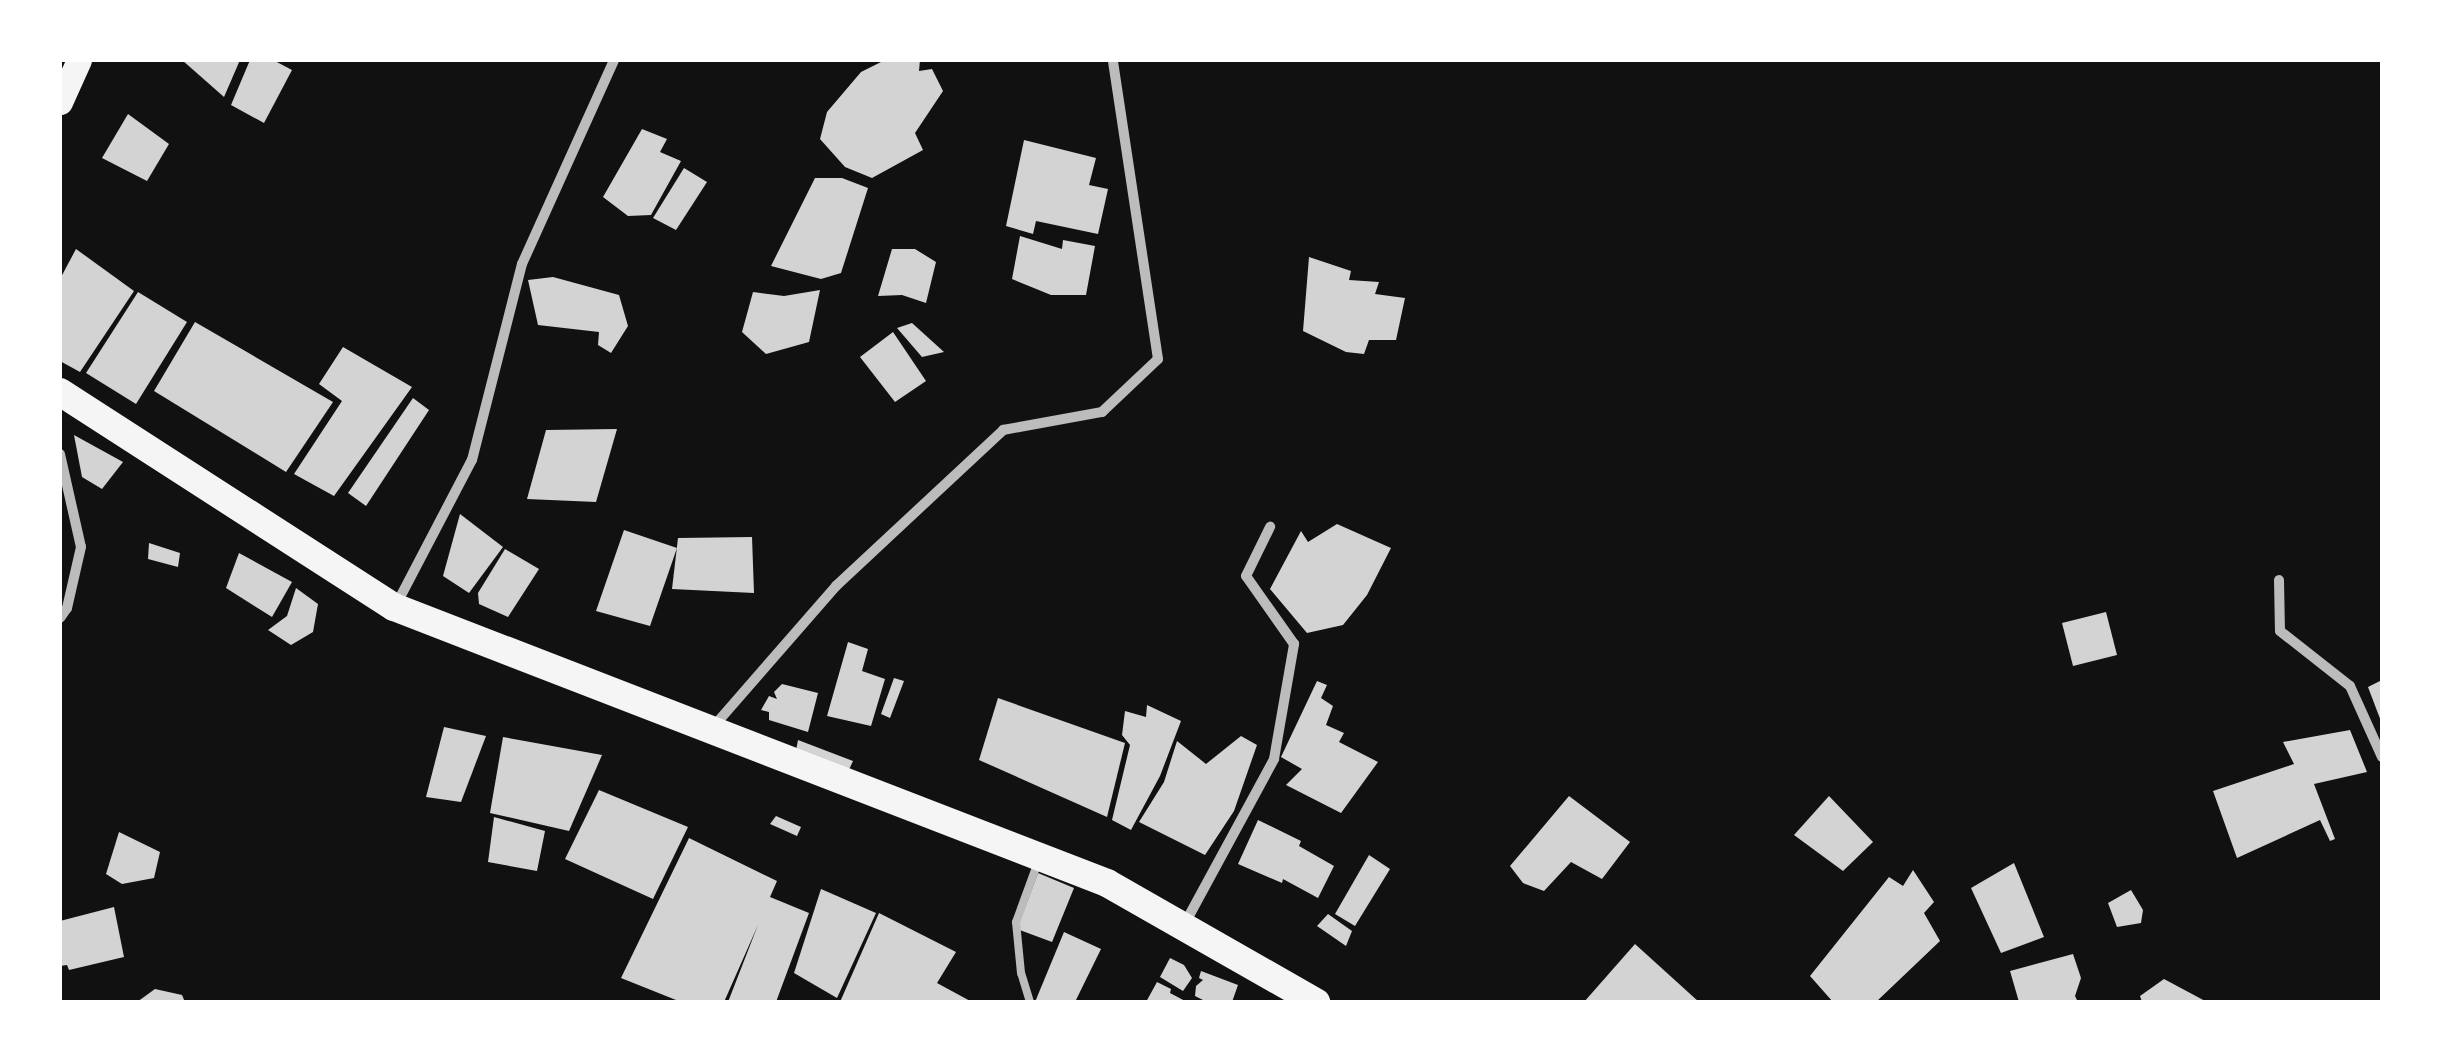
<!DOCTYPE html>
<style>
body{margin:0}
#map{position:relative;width:2442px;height:1062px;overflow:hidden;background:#111;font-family:"Open Sans",sans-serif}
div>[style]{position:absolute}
.building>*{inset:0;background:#d3d3d3}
.service>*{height:8px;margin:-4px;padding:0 4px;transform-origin:4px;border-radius:4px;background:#bcbcbc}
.minor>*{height:10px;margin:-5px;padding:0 5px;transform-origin:5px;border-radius:5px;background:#bcbcbc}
.primary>*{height:25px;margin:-12.5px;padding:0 12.5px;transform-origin:12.5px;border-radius:12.5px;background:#f5f5f5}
.trunk>*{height:28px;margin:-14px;padding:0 14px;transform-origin:14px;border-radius:14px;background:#f5f5f5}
span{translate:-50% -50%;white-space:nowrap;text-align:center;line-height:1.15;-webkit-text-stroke:10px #fff;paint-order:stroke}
.frame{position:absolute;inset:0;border:62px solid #fff;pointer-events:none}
</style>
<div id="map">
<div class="building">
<div style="clip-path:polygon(182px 60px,240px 60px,224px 97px)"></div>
<div style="clip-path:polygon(250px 60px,273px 60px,292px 70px,264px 123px,231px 105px)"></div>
<div style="clip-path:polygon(885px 60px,920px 60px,919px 71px,932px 69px,943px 91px,915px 133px,923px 150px,872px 178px,845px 167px,820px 139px,827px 112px,861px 72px)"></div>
<div style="clip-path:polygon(128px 114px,169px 144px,147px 181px,102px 158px)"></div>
<div style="clip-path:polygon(642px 129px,667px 139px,660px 152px,681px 161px,651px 215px,628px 216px,603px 197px)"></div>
<div style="clip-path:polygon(1024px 140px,1096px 158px,1089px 185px,1108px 189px,1098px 234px,1036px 221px,1033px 234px,1006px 226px)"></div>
<div style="clip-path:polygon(684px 168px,707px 182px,676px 230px,653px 218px)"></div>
<div style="clip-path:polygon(815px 178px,842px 178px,868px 188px,841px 273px,821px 279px,771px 266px)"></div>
<div style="clip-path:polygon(1020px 236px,1062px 249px,1063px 240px,1095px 246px,1086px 295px,1051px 295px,1012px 279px)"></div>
<div style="clip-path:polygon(76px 249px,134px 291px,80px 372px,60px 361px,60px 279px)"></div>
<div style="clip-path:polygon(892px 249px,915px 249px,936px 262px,926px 303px,902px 295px,878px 296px)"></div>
<div style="clip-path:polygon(1309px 257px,1351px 271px,1349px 280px,1379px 282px,1375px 294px,1405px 298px,1396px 340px,1369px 340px,1364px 354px,1346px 352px,1303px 331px)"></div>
<div style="clip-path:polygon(553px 277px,619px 295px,628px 326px,611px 353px,598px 345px,599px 332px,538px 325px,528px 280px)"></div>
<div style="clip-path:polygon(820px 290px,809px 342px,766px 354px,742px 332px,753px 292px,784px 296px)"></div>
<div style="clip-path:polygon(138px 292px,187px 322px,136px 404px,86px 373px)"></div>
<div style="clip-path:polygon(195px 322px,333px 402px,286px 472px,154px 391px)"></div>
<div style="clip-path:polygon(912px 323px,944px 352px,922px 357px,897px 328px)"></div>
<div style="clip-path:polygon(893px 332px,926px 381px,895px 402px,860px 357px)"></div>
<div style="clip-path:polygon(343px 347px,412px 387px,334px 496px,294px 474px,342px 401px,319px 384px)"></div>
<div style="clip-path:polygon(413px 398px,429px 410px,366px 506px,348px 493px)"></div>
<div style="clip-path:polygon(617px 429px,596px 502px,527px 499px,546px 430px)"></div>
<div style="clip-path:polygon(74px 435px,123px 462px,102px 489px,82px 477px)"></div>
<div style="clip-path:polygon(460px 514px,503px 547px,469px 593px,443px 576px)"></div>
<div style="clip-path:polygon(1337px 524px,1391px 548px,1367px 595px,1343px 625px,1307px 633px,1270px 589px,1301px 531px,1308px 542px)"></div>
<div style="clip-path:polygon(624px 530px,677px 548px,650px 626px,596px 611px)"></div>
<div style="clip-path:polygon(752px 537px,754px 593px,672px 589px,678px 538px)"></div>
<div style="clip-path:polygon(149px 543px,180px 553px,178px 567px,148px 559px)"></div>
<div style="clip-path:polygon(505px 549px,539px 569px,508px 617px,479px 604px,478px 593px)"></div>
<div style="clip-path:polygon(239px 553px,292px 582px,272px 617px,226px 588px)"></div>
<div style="clip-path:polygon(296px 588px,318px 604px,313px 632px,291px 645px,268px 630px,287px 616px)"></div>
<div style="clip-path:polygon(2106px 612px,2117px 655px,2073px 666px,2062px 623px)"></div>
<div style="clip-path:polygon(848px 642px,868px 649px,862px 671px,885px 679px,871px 726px,827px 716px)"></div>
<div style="clip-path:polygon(894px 678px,904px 681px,890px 718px,881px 714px)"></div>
<div style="clip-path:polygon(2382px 680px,2382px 724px,2368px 687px)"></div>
<div style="clip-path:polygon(1317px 681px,1327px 685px,1321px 698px,1333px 706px,1326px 725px,1344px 733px,1339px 742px,1378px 762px,1341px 813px,1286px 785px,1302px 769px,1281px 757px)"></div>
<div style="clip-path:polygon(782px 684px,818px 693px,808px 732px,769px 720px,769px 712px,761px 710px,769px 696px,777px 699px,774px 692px)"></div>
<div style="clip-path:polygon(998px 698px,1125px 743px,1107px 817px,979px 760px)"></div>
<div style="clip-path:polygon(1147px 705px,1181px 721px,1160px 776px,1131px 830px,1112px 820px,1130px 745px,1122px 735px,1125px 711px,1146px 717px)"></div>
<div style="clip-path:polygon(444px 727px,486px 736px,461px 802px,426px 797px)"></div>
<div style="clip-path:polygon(2350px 730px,2367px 772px,2314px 784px,2335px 839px,2330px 841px,2320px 820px,2237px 858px,2213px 791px,2294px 764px,2283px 742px)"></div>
<div style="clip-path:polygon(1241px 736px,1257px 745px,1234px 811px,1205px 855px,1139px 822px,1164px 782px,1177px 741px,1206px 764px)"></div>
<div style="clip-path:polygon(503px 737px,602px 755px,569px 831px,490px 813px)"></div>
<div style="clip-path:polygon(798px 740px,853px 761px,847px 774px,795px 756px)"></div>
<div style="clip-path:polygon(599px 790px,688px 827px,653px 899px,565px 859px)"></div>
<div style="clip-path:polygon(1569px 796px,1630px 842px,1602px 879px,1571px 862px,1544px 891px,1523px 883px,1510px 866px)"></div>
<div style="clip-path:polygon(1829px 796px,1873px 842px,1843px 871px,1794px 835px)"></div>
<div style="clip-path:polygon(776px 816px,801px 827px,797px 836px,770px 824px)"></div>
<div style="clip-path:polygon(494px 817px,545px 831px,537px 871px,488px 862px)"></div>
<div style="clip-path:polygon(1258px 820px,1301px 841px,1299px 846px,1334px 866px,1318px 898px,1283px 879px,1282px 883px,1238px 864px)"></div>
<div style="clip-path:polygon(119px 832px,160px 852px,154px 878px,122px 884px,106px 874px)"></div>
<div style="clip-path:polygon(689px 838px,777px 881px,770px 897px,809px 913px,776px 1002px,728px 1002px,758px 925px,724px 1002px,681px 1002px,621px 978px)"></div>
<div style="clip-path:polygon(1369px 855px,1390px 869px,1355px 926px,1335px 914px)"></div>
<div style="clip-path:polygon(2014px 863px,2044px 937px,2001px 953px,1971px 888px)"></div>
<div style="clip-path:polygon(1913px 870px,1934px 902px,1924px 913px,1940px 941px,1876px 1002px,1833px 1002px,1810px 976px,1889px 877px,1903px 886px)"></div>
<div style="clip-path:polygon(1038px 873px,1074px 888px,1052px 942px,1017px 929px)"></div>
<div style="clip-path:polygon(821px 889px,876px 913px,837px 998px,794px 973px)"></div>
<div style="clip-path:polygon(2131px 890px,2143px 910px,2141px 923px,2117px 927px,2108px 903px)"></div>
<div style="clip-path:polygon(114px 907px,124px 957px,69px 970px,67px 965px,60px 966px,60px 921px)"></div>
<div style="clip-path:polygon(879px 913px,956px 952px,937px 983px,972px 1002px,840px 1002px)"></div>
<div style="clip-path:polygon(1328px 914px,1352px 931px,1346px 946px,1317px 926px)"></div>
<div style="clip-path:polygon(1064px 932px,1101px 949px,1075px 1002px,1035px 1002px)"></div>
<div style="clip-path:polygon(1635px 944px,1699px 1002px,1584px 1002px)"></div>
<div style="clip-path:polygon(2073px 954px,2081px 978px,2075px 996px,2078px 1002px,2019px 1002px,2010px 971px)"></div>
<div style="clip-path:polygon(1170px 958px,1184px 965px,1192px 978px,1183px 991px,1160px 977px)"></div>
<div style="clip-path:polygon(1201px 971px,1238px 985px,1232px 1002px,1207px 1002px,1195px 996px,1196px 986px,1203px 980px,1199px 978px)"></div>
<div style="clip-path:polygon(2164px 979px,2207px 1002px,2142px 1002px,2140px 996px)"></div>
<div style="clip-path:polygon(1157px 982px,1171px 989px,1170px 993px,1187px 1002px,1146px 1002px)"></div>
<div style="clip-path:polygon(155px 989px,182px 995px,185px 1002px,137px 1002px)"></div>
</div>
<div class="service">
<div style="left:1030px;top:1002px;width:30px;rotate:-107deg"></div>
<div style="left:1021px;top:973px;width:51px;rotate:-95.6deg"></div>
<div style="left:1016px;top:922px;width:64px;rotate:-69.9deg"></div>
</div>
<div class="minor">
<div style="left:60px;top:454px;width:95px;rotate:77.3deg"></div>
<div style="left:81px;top:547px;width:63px;rotate:102.9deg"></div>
<div style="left:67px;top:608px;width:12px;rotate:125deg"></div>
<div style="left:2279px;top:580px;width:51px;rotate:88.9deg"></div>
<div style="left:2280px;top:631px;width:89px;rotate:38.2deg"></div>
<div style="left:2350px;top:686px;width:78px;rotate:65.7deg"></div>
<div style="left:395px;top:607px;width:166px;rotate:-62.4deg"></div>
<div style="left:472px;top:460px;width:202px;rotate:-75.7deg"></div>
<div style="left:522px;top:264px;width:224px;rotate:-65.7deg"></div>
<div style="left:714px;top:726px;width:186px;rotate:-48.9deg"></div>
<div style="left:836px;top:586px;width:229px;rotate:-43deg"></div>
<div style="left:1003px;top:430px;width:101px;rotate:-10.3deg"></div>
<div style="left:1102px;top:412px;width:77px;rotate:-43.4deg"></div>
<div style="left:1158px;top:359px;width:302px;rotate:-98.6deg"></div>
<div style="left:1184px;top:925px;width:189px;rotate:-61.5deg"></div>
<div style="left:1274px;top:759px;width:117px;rotate:-80.1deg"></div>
<div style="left:1294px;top:644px;width:83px;rotate:-125.2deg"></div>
<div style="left:1246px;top:576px;width:55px;rotate:-63.9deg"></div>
</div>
<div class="primary">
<div style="left:60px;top:102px;width:46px;rotate:-65.7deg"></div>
</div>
<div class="trunk">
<div style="left:60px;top:392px;width:397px;rotate:32.8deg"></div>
<div style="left:394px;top:607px;width:765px;rotate:21.16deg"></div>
<div style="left:1107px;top:883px;width:241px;rotate:29.7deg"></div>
</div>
<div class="frame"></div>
</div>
